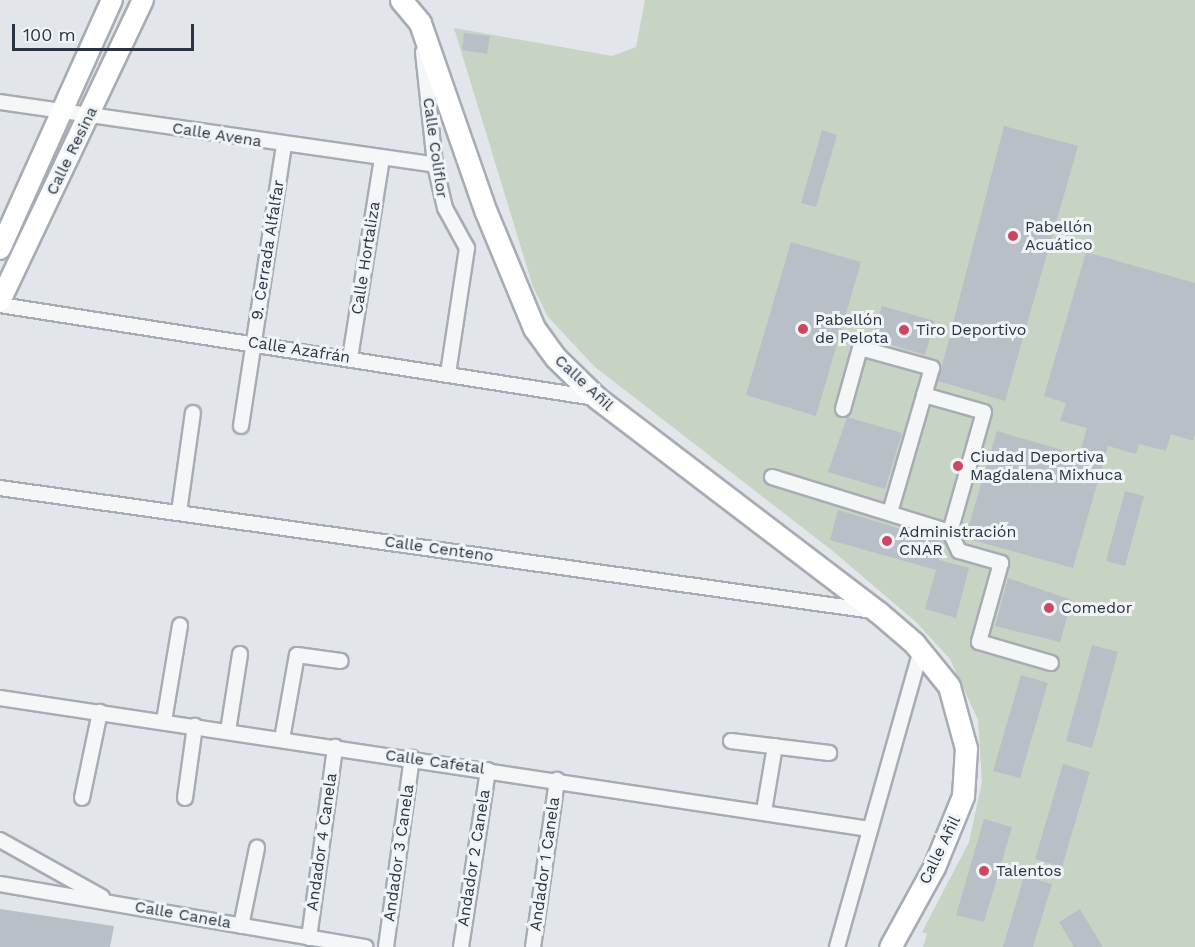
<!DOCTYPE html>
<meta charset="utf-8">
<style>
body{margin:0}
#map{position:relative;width:1195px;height:947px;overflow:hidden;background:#e2e5ea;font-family:"Work Sans",sans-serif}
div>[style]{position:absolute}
.green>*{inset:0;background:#c8d4c3}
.building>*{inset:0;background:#b9bfc7}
.roads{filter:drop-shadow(2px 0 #a7acb4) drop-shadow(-2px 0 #a7acb4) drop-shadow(0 2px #a7acb4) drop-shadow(0 -2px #a7acb4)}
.street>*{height:14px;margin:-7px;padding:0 7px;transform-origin:7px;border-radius:7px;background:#f4f6f8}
.secondary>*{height:20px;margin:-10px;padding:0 10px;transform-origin:10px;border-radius:10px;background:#fff}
.primary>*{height:21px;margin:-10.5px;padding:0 10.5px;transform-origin:10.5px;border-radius:10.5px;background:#fff}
.dots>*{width:16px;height:16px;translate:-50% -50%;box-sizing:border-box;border:3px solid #f1f4f7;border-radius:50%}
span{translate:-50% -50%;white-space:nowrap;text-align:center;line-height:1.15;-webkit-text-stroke:6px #f1f4f7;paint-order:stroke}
.street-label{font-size:16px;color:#293442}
.poi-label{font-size:16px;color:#293442}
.left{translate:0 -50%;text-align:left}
.scale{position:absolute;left:12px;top:24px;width:182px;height:27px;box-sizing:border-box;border:3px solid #293442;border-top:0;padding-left:8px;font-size:18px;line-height:21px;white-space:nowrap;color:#293442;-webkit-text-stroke:4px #f1f4f7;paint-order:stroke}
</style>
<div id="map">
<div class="green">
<div style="clip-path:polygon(645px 0,1195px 0,1195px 947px,923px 947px,927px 934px,922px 932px,969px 842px,982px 782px,978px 720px,950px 659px,916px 622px,834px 552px,595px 367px,548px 317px,533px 287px,454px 28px,612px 56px,636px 47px)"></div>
</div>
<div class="building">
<div style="clip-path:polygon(464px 33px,490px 36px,487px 54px,462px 50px)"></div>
<div style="clip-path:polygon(1004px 126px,1078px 146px,1005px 401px,938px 381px)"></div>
<div style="clip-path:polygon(822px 130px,837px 135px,816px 207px,801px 203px)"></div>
<div style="clip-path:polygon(791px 242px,861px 262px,816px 416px,746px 395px)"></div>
<div style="clip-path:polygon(1086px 252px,1195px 283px,1195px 434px,1193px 441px,1171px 434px,1166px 451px,1139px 444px,1136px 454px,1108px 446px,1073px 568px,965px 538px,997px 431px,1079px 455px,1087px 428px,1060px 421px,1066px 403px,1044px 396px)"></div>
<div style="clip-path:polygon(882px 306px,935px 321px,925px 355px,872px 339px)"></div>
<div style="clip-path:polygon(847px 417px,902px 433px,885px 489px,828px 472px)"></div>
<div style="clip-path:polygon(1125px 491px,1144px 496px,1125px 566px,1106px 561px)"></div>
<div style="clip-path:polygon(838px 510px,944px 542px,939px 560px,969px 568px,956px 618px,925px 609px,936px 570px,830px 540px)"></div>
<div style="clip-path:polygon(1008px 578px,1072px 600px,1060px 642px,995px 626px)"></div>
<div style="clip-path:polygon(1092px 645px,1118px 652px,1092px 748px,1066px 741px)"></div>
<div style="clip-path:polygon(1021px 675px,1048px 683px,1020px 778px,993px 771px)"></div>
<div style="clip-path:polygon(1063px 764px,1090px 772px,1062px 867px,1035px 859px)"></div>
<div style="clip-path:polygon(984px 819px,1012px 827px,984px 922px,956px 915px)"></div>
<div style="clip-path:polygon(1024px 876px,1052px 884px,1033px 947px,1003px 947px)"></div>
<div style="clip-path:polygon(0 909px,114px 926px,110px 947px,0 947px)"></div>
<div style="clip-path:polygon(1080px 909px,1103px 947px,1074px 947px,1059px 922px)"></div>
</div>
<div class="roads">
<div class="street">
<div style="left:423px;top:52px;width:114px;rotate:83.9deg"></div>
<div style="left:435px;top:165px;width:44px;rotate:76.9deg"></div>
<div style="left:445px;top:208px;width:46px;rotate:61.2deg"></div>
<div style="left:467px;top:248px;width:127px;rotate:98.6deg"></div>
<div style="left:0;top:102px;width:440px;rotate:8.2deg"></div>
<div style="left:0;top:305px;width:602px;rotate:8.88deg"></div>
<div style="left:350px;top:358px;width:203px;rotate:-80.9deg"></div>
<div style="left:924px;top:395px;width:62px;rotate:15.8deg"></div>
<div style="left:984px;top:412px;width:125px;rotate:105.8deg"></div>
<div style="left:843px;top:409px;width:63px;rotate:-74.4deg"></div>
<div style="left:860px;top:348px;width:75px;rotate:15.5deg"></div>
<div style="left:932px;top:368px;width:151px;rotate:106.2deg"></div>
<div style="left:241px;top:426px;width:284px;rotate:-81.3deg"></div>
<div style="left:772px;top:477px;width:186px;rotate:17.2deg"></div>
<div style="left:950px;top:532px;width:21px;rotate:65deg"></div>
<div style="left:959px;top:551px;width:44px;rotate:15.9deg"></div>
<div style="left:1001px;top:563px;width:82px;rotate:105.6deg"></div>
<div style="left:979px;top:642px;width:75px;rotate:16.3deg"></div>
<div style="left:0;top:488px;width:882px;rotate:8.02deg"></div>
<div style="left:179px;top:512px;width:100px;rotate:-82deg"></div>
<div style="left:0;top:698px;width:879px;rotate:8.57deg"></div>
<div style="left:164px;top:721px;width:97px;rotate:-80.5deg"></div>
<div style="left:228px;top:731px;width:78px;rotate:-81.1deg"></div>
<div style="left:282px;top:739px;width:85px;rotate:-79.9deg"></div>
<div style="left:297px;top:655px;width:44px;rotate:7.8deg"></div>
<div style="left:731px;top:741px;width:99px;rotate:7deg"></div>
<div style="left:82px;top:798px;width:88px;rotate:-78.2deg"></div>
<div style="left:185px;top:798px;width:73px;rotate:-82.1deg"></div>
<div style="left:764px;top:811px;width:66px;rotate:-80.4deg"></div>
<div style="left:0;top:840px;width:117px;rotate:29.2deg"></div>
<div style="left:0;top:884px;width:371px;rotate:9.8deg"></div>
<div style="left:241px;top:926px;width:80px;rotate:-78.4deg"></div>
<div style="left:309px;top:938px;width:193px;rotate:-82.2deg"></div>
<div style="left:386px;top:947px;width:191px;rotate:-82.2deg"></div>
<div style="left:461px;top:947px;width:179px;rotate:-81.3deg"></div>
<div style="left:533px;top:947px;width:169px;rotate:-81.8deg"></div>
<div style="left:837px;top:947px;width:309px;rotate:-74.2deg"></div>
</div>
<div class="secondary">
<div style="left:0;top:249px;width:273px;rotate:-65.8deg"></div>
<div style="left:0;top:301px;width:333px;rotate:-64.6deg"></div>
</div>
<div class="primary">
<div style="left:401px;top:0;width:30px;rotate:50deg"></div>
<div style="left:420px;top:23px;width:200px;rotate:70.8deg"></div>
<div style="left:486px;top:212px;width:126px;rotate:67.5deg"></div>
<div style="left:534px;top:328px;width:37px;rotate:54deg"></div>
<div style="left:556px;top:358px;width:57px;rotate:44.3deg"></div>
<div style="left:597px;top:398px;width:353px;rotate:37.3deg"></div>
<div style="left:878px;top:612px;width:48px;rotate:40.7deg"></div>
<div style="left:914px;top:643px;width:55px;rotate:50.9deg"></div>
<div style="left:949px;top:686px;width:64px;rotate:74.7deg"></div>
<div style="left:966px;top:748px;width:48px;rotate:93.6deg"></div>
<div style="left:963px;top:796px;width:77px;rotate:112.2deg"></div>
<div style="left:934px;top:867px;width:91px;rotate:118.8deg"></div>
</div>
</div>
<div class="dots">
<div style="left:1013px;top:236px;background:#cf4661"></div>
<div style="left:803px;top:329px;background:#cf4661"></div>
<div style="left:904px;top:330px;background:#cf4661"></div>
<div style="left:958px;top:466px;background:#cf4661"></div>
<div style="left:887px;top:541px;background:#cf4661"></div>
<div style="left:1049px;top:608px;background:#cf4661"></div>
<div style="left:984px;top:871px;background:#cf4661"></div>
</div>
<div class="street-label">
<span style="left:217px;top:135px;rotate:9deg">Calle Avena</span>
<span style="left:435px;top:148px;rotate:82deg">Calle Coliflor</span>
<span style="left:72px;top:151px;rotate:-64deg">Calle Resina</span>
<span style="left:268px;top:250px;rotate:-81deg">9. Cerrada Alfalfar</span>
<span style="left:366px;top:258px;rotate:-81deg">Calle Hortaliza</span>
<span style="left:299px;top:350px;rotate:9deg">Calle Azafrán</span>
<span style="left:584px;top:383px;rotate:43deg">Calle Añil</span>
<span style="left:439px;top:549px;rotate:8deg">Calle Centeno</span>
<span style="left:435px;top:762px;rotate:8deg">Calle Cafetal</span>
<span style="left:322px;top:842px;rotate:-82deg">Andador 4 Canela</span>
<span style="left:940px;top:850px;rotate:-64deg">Calle Añil</span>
<span style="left:399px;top:853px;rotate:-82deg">Andador 3 Canela</span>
<span style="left:474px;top:858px;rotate:-81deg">Andador 2 Canela</span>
<span style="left:545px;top:864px;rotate:-82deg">Andador 1 Canela</span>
<span style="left:183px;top:915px;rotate:10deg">Calle Canela</span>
</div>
<div class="poi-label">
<span class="left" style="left:1025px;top:236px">Pabellón<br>Acuático</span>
<span class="left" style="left:815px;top:329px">Pabellón<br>de Pelota</span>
<span class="left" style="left:916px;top:330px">Tiro Deportivo</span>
<span class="left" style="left:970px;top:466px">Ciudad Deportiva<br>Magdalena Mixhuca</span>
<span class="left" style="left:899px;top:541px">Administración<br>CNAR</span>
<span class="left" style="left:1061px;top:608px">Comedor</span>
<span class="left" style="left:996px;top:871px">Talentos</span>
</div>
<div class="scale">100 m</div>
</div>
